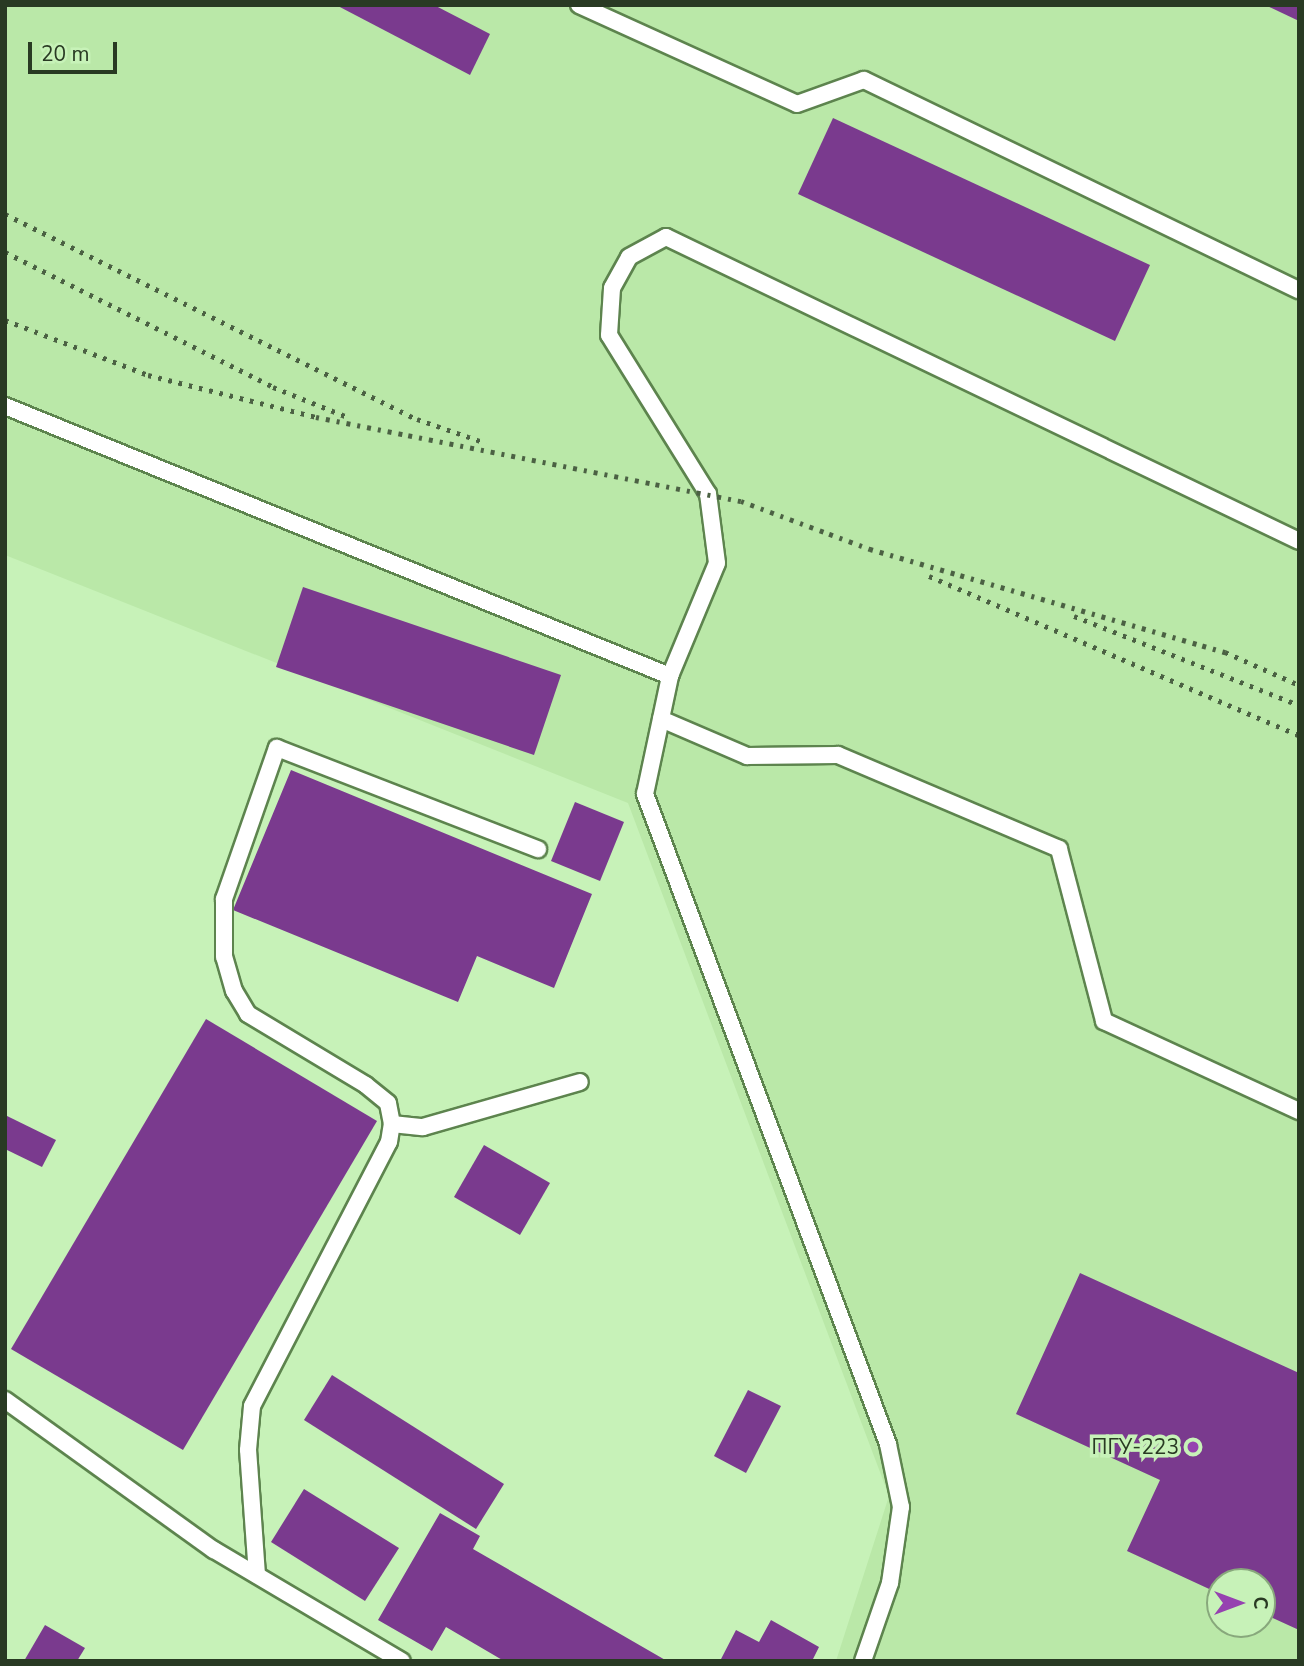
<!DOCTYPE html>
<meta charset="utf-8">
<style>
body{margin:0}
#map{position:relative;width:1304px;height:1666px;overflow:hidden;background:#c7f2b8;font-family:"Nunito Sans",sans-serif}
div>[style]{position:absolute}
.built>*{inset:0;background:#bae8a8}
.building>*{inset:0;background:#7a3a8e}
.roads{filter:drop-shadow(2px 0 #5d844e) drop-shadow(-2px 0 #5d844e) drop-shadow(0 2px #5d844e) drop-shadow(0 -2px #5d844e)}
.service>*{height:16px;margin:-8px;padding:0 8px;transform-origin:8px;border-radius:8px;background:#fff}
.rail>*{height:5px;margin-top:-2.5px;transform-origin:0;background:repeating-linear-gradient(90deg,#4b6143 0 3.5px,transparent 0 10.5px)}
.dots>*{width:19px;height:19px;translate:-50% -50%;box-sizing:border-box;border:4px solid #c7f2b8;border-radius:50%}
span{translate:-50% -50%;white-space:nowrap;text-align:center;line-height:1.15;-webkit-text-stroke:7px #c7f2b8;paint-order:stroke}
.poi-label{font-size:21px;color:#293a23}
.right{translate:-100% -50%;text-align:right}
.frame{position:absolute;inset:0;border:7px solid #293a23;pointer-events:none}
.north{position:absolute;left:1206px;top:1568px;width:70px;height:70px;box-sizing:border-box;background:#c7f2b8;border:2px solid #88a87c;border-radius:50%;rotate:90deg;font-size:19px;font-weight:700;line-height:28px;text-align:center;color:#293a23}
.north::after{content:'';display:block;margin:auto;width:24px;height:32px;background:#9642b0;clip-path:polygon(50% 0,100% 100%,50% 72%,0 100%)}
.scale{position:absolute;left:28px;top:42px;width:89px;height:32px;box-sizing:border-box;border:4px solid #293a23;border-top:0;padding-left:9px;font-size:21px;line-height:24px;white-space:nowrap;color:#293a23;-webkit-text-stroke:5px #c7f2b8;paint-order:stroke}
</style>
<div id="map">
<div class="built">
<div style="clip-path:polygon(evenodd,5px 5px,1299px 5px,1299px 1661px,836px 1661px,889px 1496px,628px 803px,5px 555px,5px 5px,1220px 1582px,1262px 1582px,1262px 1624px,1220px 1624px,1220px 1582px)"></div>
</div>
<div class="building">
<div style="clip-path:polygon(336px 5px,434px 5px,490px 34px,470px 75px)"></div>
<div style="clip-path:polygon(1265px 5px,1299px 5px,1299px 21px)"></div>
<div style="clip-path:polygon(833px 118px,1150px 265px,1115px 341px,798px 194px)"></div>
<div style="clip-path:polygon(303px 587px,561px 675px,534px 755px,276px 667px)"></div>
<div style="clip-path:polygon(291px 770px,592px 894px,554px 988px,477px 956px,458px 1002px,233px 910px)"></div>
<div style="clip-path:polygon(575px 802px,624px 822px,600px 881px,551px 861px)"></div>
<div style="clip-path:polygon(206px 1019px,377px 1121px,183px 1450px,11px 1349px)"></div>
<div style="clip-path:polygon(5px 1115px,56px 1140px,42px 1167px,5px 1149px)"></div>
<div style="clip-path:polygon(484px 1145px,550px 1183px,520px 1235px,454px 1197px)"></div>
<div style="clip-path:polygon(1080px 1273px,1299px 1373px,1299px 1630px,1262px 1613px,1262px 1582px,1220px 1582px,1220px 1594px,1127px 1551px,1160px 1480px,1016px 1414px)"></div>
<div style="clip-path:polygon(332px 1375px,504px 1484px,476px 1529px,304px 1420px)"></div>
<div style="clip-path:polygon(748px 1390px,781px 1406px,746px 1473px,714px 1456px)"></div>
<div style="clip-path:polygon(304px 1489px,399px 1548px,365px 1601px,271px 1542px)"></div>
<div style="clip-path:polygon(440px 1513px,480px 1536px,473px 1549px,667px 1661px,504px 1661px,446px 1627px,432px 1651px,378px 1620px)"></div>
<div style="clip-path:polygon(771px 1620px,819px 1647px,812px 1661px,720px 1661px,736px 1630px,759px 1642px)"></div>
<div style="clip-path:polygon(45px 1625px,85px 1648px,77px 1661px,24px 1661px)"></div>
</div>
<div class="roads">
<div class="service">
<div style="left:579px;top:5px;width:239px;rotate:24.4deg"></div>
<div style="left:797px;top:104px;width:71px;rotate:-19.7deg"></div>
<div style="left:864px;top:80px;width:483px;rotate:25.8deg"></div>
<div style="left:5px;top:406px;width:718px;rotate:22.1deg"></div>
<div style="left:661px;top:719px;width:94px;rotate:23.3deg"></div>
<div style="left:747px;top:756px;width:91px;rotate:-0.6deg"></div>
<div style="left:838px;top:755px;width:240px;rotate:23deg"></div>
<div style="left:1059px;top:849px;width:178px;rotate:75.3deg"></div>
<div style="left:1104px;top:1021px;width:215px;rotate:24.8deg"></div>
<div style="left:392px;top:1124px;width:31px;rotate:6deg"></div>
<div style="left:423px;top:1127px;width:163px;rotate:-16deg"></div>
<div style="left:5px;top:1400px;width:257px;rotate:35.7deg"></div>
<div style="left:214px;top:1550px;width:218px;rotate:30.6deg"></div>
<div style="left:257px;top:1575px;width:125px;rotate:-94.1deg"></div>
<div style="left:248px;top:1450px;width:44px;rotate:-84.8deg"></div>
<div style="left:252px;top:1406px;width:297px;rotate:-62.6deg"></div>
<div style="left:389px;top:1142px;width:18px;rotate:-81deg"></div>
<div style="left:392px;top:1124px;width:21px;rotate:-101deg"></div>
<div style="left:388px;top:1103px;width:28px;rotate:-141deg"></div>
<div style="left:366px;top:1085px;width:138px;rotate:-149deg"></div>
<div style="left:248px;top:1014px;width:27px;rotate:-121deg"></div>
<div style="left:234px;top:991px;width:35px;rotate:-106deg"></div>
<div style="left:224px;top:957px;width:58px;rotate:-90deg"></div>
<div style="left:224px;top:899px;width:160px;rotate:-70.7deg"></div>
<div style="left:277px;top:748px;width:280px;rotate:21.2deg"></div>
<div style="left:863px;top:1661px;width:83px;rotate:-70.9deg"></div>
<div style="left:890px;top:1583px;width:77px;rotate:-81.8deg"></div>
<div style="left:901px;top:1507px;width:64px;rotate:-101.7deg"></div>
<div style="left:888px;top:1444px;width:694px;rotate:-110.5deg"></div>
<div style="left:645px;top:794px;width:121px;rotate:-78deg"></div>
<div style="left:670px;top:676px;width:122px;rotate:-67.4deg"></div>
<div style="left:717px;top:563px;width:70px;rotate:-97.4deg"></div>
<div style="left:708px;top:494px;width:187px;rotate:-121.9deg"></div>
<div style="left:609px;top:335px;width:47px;rotate:-86.3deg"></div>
<div style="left:612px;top:288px;width:35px;rotate:-61deg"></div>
<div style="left:629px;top:257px;width:42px;rotate:-28.4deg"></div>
<div style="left:666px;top:237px;width:702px;rotate:25.65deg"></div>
</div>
</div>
<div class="rail">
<div style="left:5px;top:214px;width:460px;rotate:26.5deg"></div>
<div style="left:417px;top:419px;width:73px;rotate:19.2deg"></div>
<div style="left:5px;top:252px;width:300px;rotate:26.7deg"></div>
<div style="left:273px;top:387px;width:78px;rotate:21.9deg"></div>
<div style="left:5px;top:320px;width:153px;rotate:21deg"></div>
<div style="left:148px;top:375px;width:173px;rotate:14deg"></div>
<div style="left:316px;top:417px;width:433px;rotate:11.2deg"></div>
<div style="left:741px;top:501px;width:138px;rotate:20.4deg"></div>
<div style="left:870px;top:549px;width:370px;rotate:16.2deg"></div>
<div style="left:1225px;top:652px;width:81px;rotate:24deg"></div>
<div style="left:929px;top:576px;width:403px;rotate:23.3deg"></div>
<div style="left:1074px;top:616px;width:242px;rotate:21.6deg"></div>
</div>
<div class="dots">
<div style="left:1193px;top:1447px;background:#9642b0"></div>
</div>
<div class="poi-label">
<span class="right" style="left:1179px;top:1447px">ПГУ-223</span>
</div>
<div class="frame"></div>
<div class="north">С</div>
<div class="scale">20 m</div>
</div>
